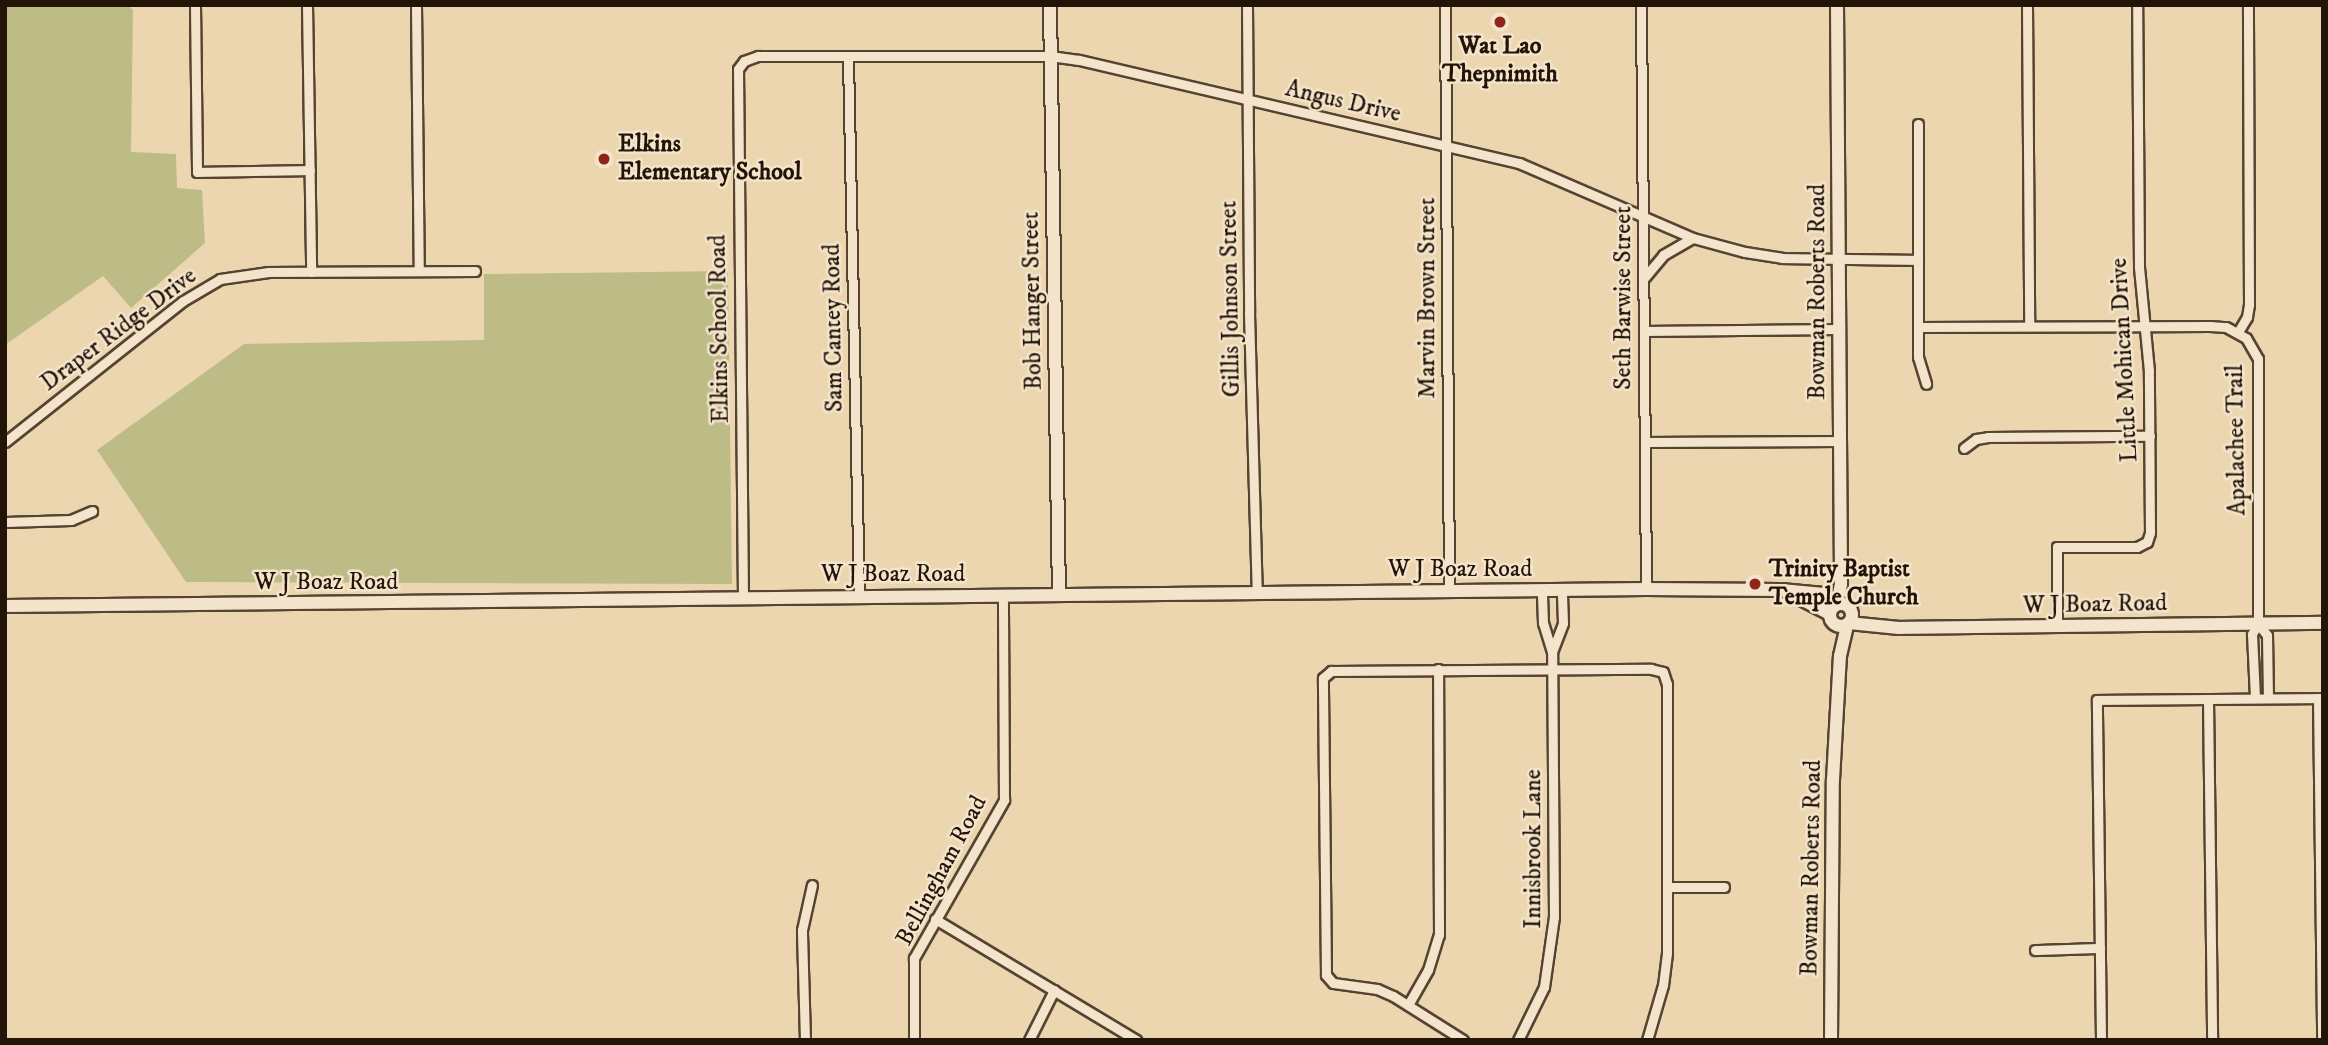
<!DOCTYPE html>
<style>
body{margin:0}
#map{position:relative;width:2328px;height:1045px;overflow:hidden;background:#ecd6af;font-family:"IM FELL DW Pica",serif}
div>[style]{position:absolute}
.green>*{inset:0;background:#bdbc87}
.roads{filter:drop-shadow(2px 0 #554432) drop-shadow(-2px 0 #554432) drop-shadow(0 2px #554432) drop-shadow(0 -2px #554432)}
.street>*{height:9px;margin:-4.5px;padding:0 4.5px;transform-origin:4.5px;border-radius:4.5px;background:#f3e4cb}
.secondary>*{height:12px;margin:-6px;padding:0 6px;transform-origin:6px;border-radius:6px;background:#f3e4cb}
.secondary>.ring{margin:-6px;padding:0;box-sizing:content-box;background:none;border:12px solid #f3e4cb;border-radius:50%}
.dots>*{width:19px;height:19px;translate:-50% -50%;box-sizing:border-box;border:4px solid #f3e4cb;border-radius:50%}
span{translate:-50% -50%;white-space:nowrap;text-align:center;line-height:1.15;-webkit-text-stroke:5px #f3e4cb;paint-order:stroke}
.poi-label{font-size:24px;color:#231408;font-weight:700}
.left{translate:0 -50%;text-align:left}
.street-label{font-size:24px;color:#231408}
.frame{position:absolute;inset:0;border:7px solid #231408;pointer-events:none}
</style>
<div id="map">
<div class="green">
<div style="clip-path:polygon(5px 5px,128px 5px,133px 10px,131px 152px,176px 154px,177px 188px,202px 190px,205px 243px,131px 308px,103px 276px,5px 345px)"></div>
<div style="clip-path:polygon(728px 271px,732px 584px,186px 582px,97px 450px,244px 344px,484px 340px,484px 274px)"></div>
</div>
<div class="roads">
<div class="street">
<div style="left:195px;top:5px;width:167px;rotate:89.3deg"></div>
<div style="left:197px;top:172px;width:113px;rotate:-1deg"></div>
<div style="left:307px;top:5px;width:267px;rotate:89.1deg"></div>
<div style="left:416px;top:5px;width:266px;rotate:89.4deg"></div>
<div style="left:1247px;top:5px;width:308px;rotate:89.6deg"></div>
<div style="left:1249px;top:313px;width:280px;rotate:88.4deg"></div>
<div style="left:1445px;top:5px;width:586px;rotate:89.61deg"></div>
<div style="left:1641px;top:5px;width:584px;rotate:89.51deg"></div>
<div style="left:2027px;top:5px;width:321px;rotate:89.6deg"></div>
<div style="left:848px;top:58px;width:538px;rotate:88.83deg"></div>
<div style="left:1918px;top:124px;width:233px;rotate:90deg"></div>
<div style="left:1918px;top:357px;width:28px;rotate:73deg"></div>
<div style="left:1644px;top:278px;width:30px;rotate:-50deg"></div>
<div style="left:1663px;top:255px;width:34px;rotate:-30deg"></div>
<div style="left:1918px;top:327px;width:292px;rotate:-0.2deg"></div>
<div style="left:2210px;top:326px;width:16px;rotate:4deg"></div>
<div style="left:2226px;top:327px;width:23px;rotate:29deg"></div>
<div style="left:2246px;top:338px;width:24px;rotate:60deg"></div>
<div style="left:2258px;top:359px;width:265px;rotate:90deg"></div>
<div style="left:2258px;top:624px;width:12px;rotate:121deg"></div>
<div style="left:2252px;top:634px;width:64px;rotate:87.3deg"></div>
<div style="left:1644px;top:331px;width:195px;rotate:-0.6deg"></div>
<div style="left:2238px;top:332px;width:17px;rotate:-59deg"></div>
<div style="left:2247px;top:317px;width:12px;rotate:-81deg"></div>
<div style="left:2249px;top:305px;width:300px;rotate:-90.2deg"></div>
<div style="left:5px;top:442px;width:227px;rotate:-38.4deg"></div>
<div style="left:183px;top:301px;width:43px;rotate:-30.7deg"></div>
<div style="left:220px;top:279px;width:49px;rotate:-8.3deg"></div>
<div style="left:268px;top:272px;width:207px;rotate:-0.3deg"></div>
<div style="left:1645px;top:442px;width:195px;rotate:-0.3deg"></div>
<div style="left:1964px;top:448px;width:15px;rotate:-37deg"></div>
<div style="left:1976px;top:439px;width:12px;rotate:-9deg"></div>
<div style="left:1988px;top:437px;width:162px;rotate:-0.4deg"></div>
<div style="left:5px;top:522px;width:66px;rotate:-1.7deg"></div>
<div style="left:71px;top:520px;width:23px;rotate:-23deg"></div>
<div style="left:743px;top:598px;width:529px;rotate:-90.54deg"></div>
<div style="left:738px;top:69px;width:10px;rotate:-53deg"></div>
<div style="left:744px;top:61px;width:15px;rotate:-20deg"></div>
<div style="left:758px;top:56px;width:292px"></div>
<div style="left:1050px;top:56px;width:29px;rotate:8deg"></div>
<div style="left:1079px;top:60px;width:452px;rotate:13.2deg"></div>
<div style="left:1519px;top:163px;width:189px;rotate:23.3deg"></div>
<div style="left:1693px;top:238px;width:54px;rotate:15.1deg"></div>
<div style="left:1745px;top:252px;width:37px;rotate:9deg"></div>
<div style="left:1782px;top:258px;width:136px;rotate:0.8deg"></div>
<div style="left:2258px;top:624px;width:14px;rotate:51deg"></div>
<div style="left:2267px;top:635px;width:63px;rotate:89.1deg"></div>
<div style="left:2057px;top:626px;width:79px;rotate:-90deg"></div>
<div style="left:2057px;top:547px;width:80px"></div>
<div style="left:2137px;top:547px;width:11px;rotate:-27deg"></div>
<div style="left:2147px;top:542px;width:9px;rotate:-72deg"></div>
<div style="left:2150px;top:533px;width:162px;rotate:-90.4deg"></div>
<div style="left:2149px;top:371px;width:104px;rotate:-95.5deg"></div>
<div style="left:2139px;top:267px;width:262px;rotate:-90.4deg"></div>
<div style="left:1552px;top:652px;width:31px;rotate:-69deg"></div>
<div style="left:1563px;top:623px;width:33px;rotate:-92deg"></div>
<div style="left:2318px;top:698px;width:342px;rotate:89.3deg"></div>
<div style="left:2208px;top:699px;width:341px;rotate:89.3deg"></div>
<div style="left:1669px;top:887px;width:55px"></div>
<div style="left:935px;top:919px;width:235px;rotate:31deg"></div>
<div style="left:2035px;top:950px;width:65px;rotate:-1.8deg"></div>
<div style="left:1408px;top:1005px;width:40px;rotate:-60.3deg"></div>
<div style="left:1428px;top:970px;width:37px;rotate:-73deg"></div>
<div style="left:1439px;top:935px;width:266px;rotate:-90.2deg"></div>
<div style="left:805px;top:1040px;width:110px;rotate:-91.6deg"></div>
<div style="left:802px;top:930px;width:46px;rotate:-77.5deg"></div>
<div style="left:914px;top:1040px;width:82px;rotate:-90deg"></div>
<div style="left:914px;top:958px;width:182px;rotate:-60.3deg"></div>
<div style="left:1004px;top:800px;width:204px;rotate:-90.3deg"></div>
<div style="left:1029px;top:1040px;width:56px;rotate:-63.4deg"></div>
<div style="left:1463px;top:1040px;width:83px;rotate:-147.8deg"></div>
<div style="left:1393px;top:996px;width:17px;rotate:-156deg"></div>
<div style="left:1377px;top:989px;width:44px;rotate:-172.2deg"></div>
<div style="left:1333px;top:983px;width:11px;rotate:-131deg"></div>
<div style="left:1326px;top:975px;width:297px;rotate:-90.6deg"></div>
<div style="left:1323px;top:678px;width:11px;rotate:-41deg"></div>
<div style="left:1331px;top:671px;width:320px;rotate:-0.4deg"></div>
<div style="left:1651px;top:669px;width:12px;rotate:14deg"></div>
<div style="left:1663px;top:672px;width:13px;rotate:72deg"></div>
<div style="left:1667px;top:684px;width:269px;rotate:90deg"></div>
<div style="left:1667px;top:953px;width:32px;rotate:97deg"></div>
<div style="left:1663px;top:985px;width:57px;rotate:106.2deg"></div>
<div style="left:1518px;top:1040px;width:59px;rotate:-63.9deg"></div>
<div style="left:1544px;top:987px;width:71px;rotate:-81.9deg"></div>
<div style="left:1554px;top:917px;width:265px;rotate:-90.4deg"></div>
<div style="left:1552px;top:652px;width:30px;rotate:-107deg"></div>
<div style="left:1543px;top:623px;width:32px;rotate:-92deg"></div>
<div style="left:2101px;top:1040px;width:340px;rotate:-90.7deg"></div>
<div style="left:2097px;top:700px;width:226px;rotate:-0.5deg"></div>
</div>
<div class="secondary">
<div style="left:1050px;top:5px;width:590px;rotate:89.13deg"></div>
<div style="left:1837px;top:5px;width:579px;rotate:89.6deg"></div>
<div style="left:1841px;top:584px;width:20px;rotate:101deg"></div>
<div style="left:1791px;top:594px;width:44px;rotate:27.1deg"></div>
<div class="ring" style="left:1830px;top:604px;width:10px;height:10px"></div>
<div style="left:5px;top:606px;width:1641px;rotate:-0.59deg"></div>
<div style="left:1646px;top:589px;width:135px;rotate:0.4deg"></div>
<div style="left:1781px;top:590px;width:43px;rotate:5.3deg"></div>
<div style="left:1824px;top:594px;width:16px;rotate:50deg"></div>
<div style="left:1849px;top:623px;width:50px;rotate:5.7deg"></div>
<div style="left:1899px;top:628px;width:424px;rotate:-0.7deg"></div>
<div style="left:1831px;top:1040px;width:260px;rotate:-89.6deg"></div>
<div style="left:1833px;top:780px;width:124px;rotate:-86.8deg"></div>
<div style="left:1840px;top:656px;width:32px;rotate:-77deg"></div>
</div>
</div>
<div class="dots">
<div style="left:1500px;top:22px;background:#8f2418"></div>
<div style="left:604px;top:159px;background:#8f2418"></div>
<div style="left:1755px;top:584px;background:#8f2418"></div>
</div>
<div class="poi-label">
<span style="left:1500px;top:61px">Wat Lao<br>Thepnimith</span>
<span class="left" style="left:618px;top:159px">Elkins<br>Elementary School</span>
<span class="left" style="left:1769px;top:584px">Trinity Baptist<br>Temple Church</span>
</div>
<div class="street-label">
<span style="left:1343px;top:102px;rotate:13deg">Angus Drive</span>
<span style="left:1818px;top:292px;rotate:-90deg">Bowman Roberts Road</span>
<span style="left:1428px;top:298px;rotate:-90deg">Marvin Brown Street</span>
<span style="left:1624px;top:298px;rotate:-90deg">Seth Barwise Street</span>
<span style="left:1231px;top:299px;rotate:-91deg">Gillis Johnson Street</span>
<span style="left:1033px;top:301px;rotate:-91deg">Bob Hanger Street</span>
<span style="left:834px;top:328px;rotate:-91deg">Sam Cantey Road</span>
<span style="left:720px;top:329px;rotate:-91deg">Elkins School Road</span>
<span style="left:119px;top:330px;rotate:-37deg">Draper Ridge Drive</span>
<span style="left:2125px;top:360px;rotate:-93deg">Little Mohican Drive</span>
<span style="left:2237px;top:440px;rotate:-91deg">Apalachee Trail</span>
<span style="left:1460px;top:570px">W J Boaz Road</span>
<span style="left:893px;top:575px">W J Boaz Road</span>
<span style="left:326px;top:583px">W J Boaz Road</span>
<span style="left:2095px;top:605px;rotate:-1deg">W J Boaz Road</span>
<span style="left:1534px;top:849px;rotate:-90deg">Innisbrook Lane</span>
<span style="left:1812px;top:868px;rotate:-89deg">Bowman Roberts Road</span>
<span style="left:942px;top:871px;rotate:-62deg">Bellingham Road</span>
</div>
<div class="frame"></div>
</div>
